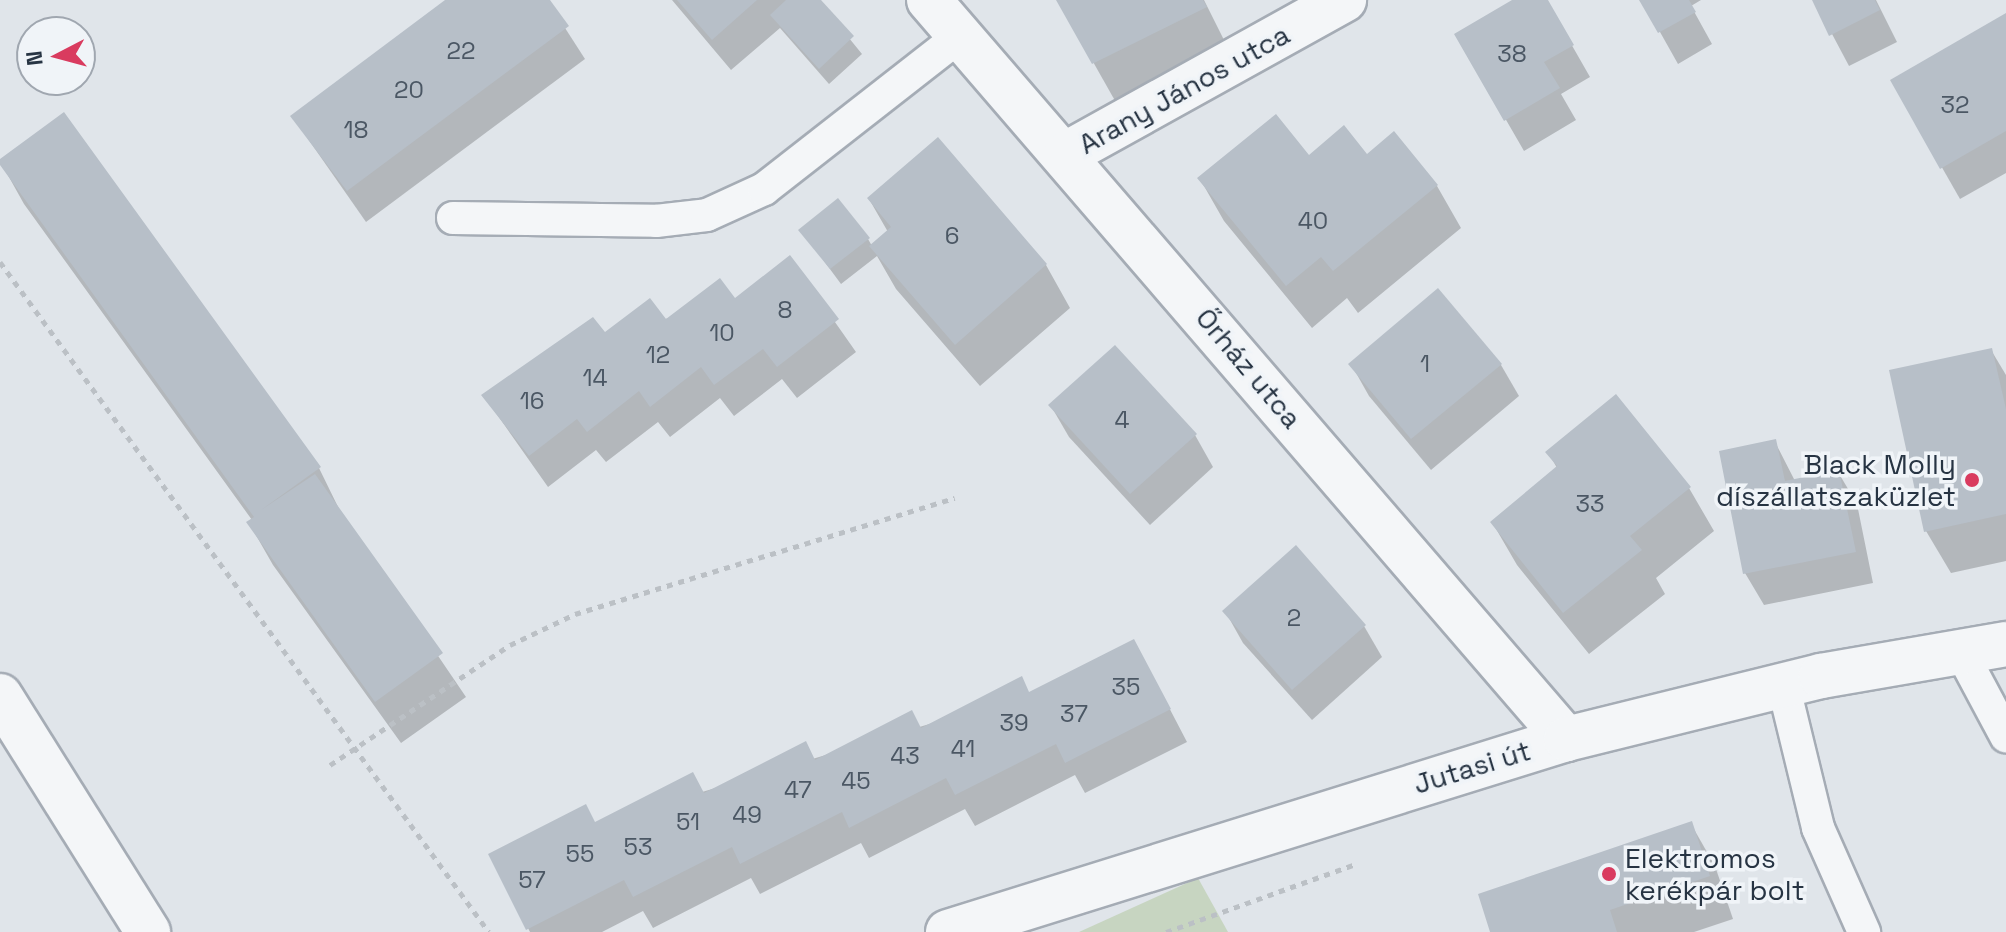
<!DOCTYPE html>
<meta charset="utf-8">
<style>
body{margin:0}
#map{position:relative;width:2006px;height:932px;overflow:hidden;background:#e0e5ea;font-family:"Space Grotesk",sans-serif}
div>[style]{position:absolute}
.green>*{inset:0;background:#c7d5c1}
.shadow>*{inset:0;background:#0003}
.building>*{inset:0;background:#b7bfc8}
.path>*{height:5px;margin-top:-2.5px;transform-origin:0;background:repeating-linear-gradient(90deg,#bbc0c5 0 6px,transparent 0 12px)}
.roads{filter:drop-shadow(2px 0 #a5acb5) drop-shadow(-2px 0 #a5acb5) drop-shadow(0 2px #a5acb5) drop-shadow(0 -2px #a5acb5)}
.service>*{height:32px;margin:-16px;padding:0 16px;transform-origin:16px;border-radius:16px;background:#f4f6f8}
.minor>*{height:44px;margin:-22px;padding:0 22px;transform-origin:22px;border-radius:22px;background:#f4f6f8}
.tertiary>*{height:44px;margin:-22px;padding:0 22px;transform-origin:22px;border-radius:22px;background:#f4f6f8}
.dots>*{width:22px;height:22px;translate:-50% -50%;box-sizing:border-box;border:4px solid #f0f4f8;border-radius:50%}
span{translate:-50% -50%;white-space:nowrap;text-align:center;line-height:1.15;-webkit-text-stroke:7px #f0f4f8;paint-order:stroke}
.number-label{font-size:24px;color:#4b5764}
.number-label span{-webkit-text-stroke-width:0}
.street-label{font-size:28px;color:#273443}
.poi-label{font-size:28px;color:#273443}
.right{translate:-100% -50%;text-align:right}
.left{translate:0 -50%;text-align:left}
.north{position:absolute;left:16px;top:16px;width:80px;height:80px;box-sizing:border-box;background:#f0f4f8;border:2px solid #a0a7b0;border-radius:50%;rotate:264deg;font-size:22px;font-weight:700;line-height:32px;text-align:center;color:#273443}
.north::after{content:'';display:block;margin:auto;width:28px;height:36px;background:#d93b5f;clip-path:polygon(50% 0,100% 100%,50% 72%,0 100%)}
</style>
<div id="map">
<div class="green">
<div style="clip-path:polygon(1198px 878px,1228px 932px,1079px 932px)"></div>
</div>
<div class="shadow">
<div style="clip-path:polygon(449px 0,547px 0,585px 59px,366px 222px,292px 116px)"></div>
<div style="clip-path:polygon(672px 0,818px 0,862px 54px,829px 84px,780px 28px,731px 70px)"></div>
<div style="clip-path:polygon(1058px 0,1204px 0,1229px 50px,1118px 106px)"></div>
<div style="clip-path:polygon(1516px 0,1546px 0,1590px 77px,1561px 94px,1576px 120px,1524px 151px,1457px 35px)"></div>
<div style="clip-path:polygon(1642px 0,1701px 0,1691px 6px,1712px 44px,1678px 64px)"></div>
<div style="clip-path:polygon(1814px 0,1876px 0,1897px 42px,1849px 66px)"></div>
<div style="clip-path:polygon(2006px 16px,2006px 173px,1960px 199px,1892px 80px)"></div>
<div style="clip-path:polygon(1367px 157px,1437px 186px,1461px 228px,1358px 313px,1347px 298px,1312px 328px,1224px 221px,1200px 179px,1308px 158px)"></div>
<div style="clip-path:polygon(0 161px,319px 468px,341px 513px,466px 697px,401px 743px,273px 565px,249px 523px,252px 520px,24px 204px)"></div>
<div style="clip-path:polygon(869px 199px,1046px 265px,1070px 308px,980px 386px,896px 289px,877px 256px,841px 284px,801px 230px,868px 239px,872px 246px,888px 232px)"></div>
<div style="clip-path:polygon(790px 258px,856px 352px,797px 398px,782px 379px,734px 416px,720px 398px,670px 437px,658px 422px,606px 462px,596px 450px,548px 487px,484px 396px,604px 335px,734px 301px)"></div>
<div style="clip-path:polygon(1991px 350px,2006px 375px,2006px 561px,1951px 573px,1926px 531px)"></div>
<div style="clip-path:polygon(1351px 364px,1501px 365px,1519px 396px,1431px 470px,1369px 396px)"></div>
<div style="clip-path:polygon(1051px 406px,1195px 435px,1213px 467px,1150px 525px,1069px 437px)"></div>
<div style="clip-path:polygon(1775px 442px,1795px 481px,1838px 472px,1857px 504px,1873px 583px,1764px 605px,1745px 573px)"></div>
<div style="clip-path:polygon(1548px 452px,1689px 488px,1714px 531px,1656px 578px,1665px 594px,1589px 654px,1517px 565px,1492px 522px,1557px 468px)"></div>
<div style="clip-path:polygon(1225px 611px,1364px 626px,1382px 657px,1312px 720px,1243px 643px)"></div>
<div style="clip-path:polygon(1151px 673px,1187px 742px,1085px 793px,1075px 775px,975px 826px,965px 809px,869px 858px,861px 843px,760px 894px,751px 878px,653px 928px,643px 911px,602px 932px,530px 932px,491px 855px,1030px 694px)"></div>
<div style="clip-path:polygon(1691px 824px,1715px 866px,1733px 919px,1694px 932px,1492px 932px)"></div>
</div>
<div class="building">
<div style="clip-path:polygon(445px 0,550px 0,569px 26px,347px 191px,290px 116px)"></div>
<div style="clip-path:polygon(677px 0,757px 0,712px 40px)"></div>
<div style="clip-path:polygon(786px 0,821px 0,854px 36px,819px 69px,770px 15px)"></div>
<div style="clip-path:polygon(1056px 0,1203px 0,1207px 7px,1092px 64px)"></div>
<div style="clip-path:polygon(1512px 0,1548px 0,1574px 45px,1544px 62px,1560px 88px,1504px 121px,1454px 34px)"></div>
<div style="clip-path:polygon(1639px 0,1689px 0,1696px 12px,1658px 33px)"></div>
<div style="clip-path:polygon(1812px 0,1875px 0,1880px 10px,1829px 36px)"></div>
<div style="clip-path:polygon(2006px 13px,2006px 131px,1940px 169px,1890px 80px)"></div>
<div style="clip-path:polygon(64px 112px,321px 467px,261px 510px,315px 474px,443px 653px,375px 702px,246px 522px,254px 517px,0 165px,0 159px)"></div>
<div style="clip-path:polygon(1276px 114px,1309px 155px,1344px 125px,1367px 154px,1394px 131px,1438px 185px,1333px 271px,1321px 257px,1286px 286px,1197px 178px)"></div>
<div style="clip-path:polygon(938px 137px,1047px 264px,955px 345px,869px 246px,891px 227px,867px 198px)"></div>
<div style="clip-path:polygon(838px 198px,870px 238px,830px 269px,798px 230px)"></div>
<div style="clip-path:polygon(790px 255px,839px 319px,777px 367px,763px 349px,714px 385px,701px 367px,650px 407px,639px 391px,587px 432px,577px 419px,529px 456px,481px 395px,593px 317px,605px 332px,650px 298px,666px 319px,720px 278px,735px 298px)"></div>
<div style="clip-path:polygon(1438px 288px,1502px 364px,1411px 439px,1348px 364px)"></div>
<div style="clip-path:polygon(1115px 345px,1197px 434px,1130px 494px,1048px 405px)"></div>
<div style="clip-path:polygon(1992px 348px,2006px 409px,2006px 514px,1924px 532px,1889px 370px)"></div>
<div style="clip-path:polygon(1616px 394px,1691px 487px,1630px 536px,1642px 550px,1563px 613px,1490px 522px,1557px 466px,1545px 452px)"></div>
<div style="clip-path:polygon(1776px 439px,1785px 481px,1839px 470px,1856px 552px,1743px 574px,1719px 451px)"></div>
<div style="clip-path:polygon(1296px 545px,1366px 625px,1292px 690px,1222px 611px)"></div>
<div style="clip-path:polygon(1134px 639px,1171px 709px,1065px 763px,1056px 744px,955px 795px,946px 778px,849px 828px,842px 812px,740px 864px,732px 847px,633px 897px,624px 880px,526px 930px,488px 854px,586px 804px,595px 822px,693px 772px,704px 793px,806px 741px,815px 760px,912px 710px,921px 728px,1022px 676px,1029px 692px)"></div>
<div style="clip-path:polygon(1692px 821px,1710px 876px,1610px 910px,1617px 932px,1490px 932px,1478px 894px)"></div>
</div>
<div class="path">
<div style="left:0;top:262px;width:829px;rotate:53.88deg"></div>
<div style="left:330px;top:765px;width:216px;rotate:-33.7deg"></div>
<div style="left:510px;top:645px;width:72px;rotate:-25.5deg"></div>
<div style="left:575px;top:614px;width:397px;rotate:-17deg"></div>
<div style="left:1166px;top:932px;width:199px;rotate:-19.7deg"></div>
</div>
<div class="roads">
<div class="service">
<div style="left:453px;top:218px;width:203px;rotate:0.8deg"></div>
<div style="left:656px;top:221px;width:51px;rotate:-6.7deg"></div>
<div style="left:707px;top:215px;width:63px;rotate:-24.5deg"></div>
<div style="left:764px;top:189px;width:249px;rotate:-38deg"></div>
<div style="left:1960px;top:650px;width:98px;rotate:61.9deg"></div>
<div style="left:1783px;top:684px;width:148px;rotate:76.3deg"></div>
<div style="left:1818px;top:828px;width:114px;rotate:66.1deg"></div>
</div>
<div class="minor">
<div style="left:929px;top:0;width:976px;rotate:49.24deg"></div>
<div style="left:1066px;top:154px;width:318px;rotate:-29deg"></div>
</div>
<div class="tertiary">
<div style="left:0;top:696px;width:279px;rotate:57.9deg"></div>
<div style="left:948px;top:932px;width:647px;rotate:-17.34deg"></div>
<div style="left:1566px;top:739px;width:263px;rotate:-13.9deg"></div>
<div style="left:1821px;top:676px;width:188px;rotate:-9.8deg"></div>
</div>
</div>
<div class="dots">
<div style="left:1972px;top:480px;background:#d93b5f"></div>
<div style="left:1609px;top:874px;background:#d93b5f"></div>
</div>
<div class="number-label">
<span style="left:461px;top:51px">22</span>
<span style="left:1512px;top:54px">38</span>
<span style="left:409px;top:90px">20</span>
<span style="left:1955px;top:105px">32</span>
<span style="left:356px;top:130px">18</span>
<span style="left:1313px;top:221px">40</span>
<span style="left:952px;top:236px">6</span>
<span style="left:785px;top:310px">8</span>
<span style="left:722px;top:333px">10</span>
<span style="left:658px;top:355px">12</span>
<span style="left:1425px;top:364px">1</span>
<span style="left:595px;top:378px">14</span>
<span style="left:532px;top:401px">16</span>
<span style="left:1122px;top:420px">4</span>
<span style="left:1590px;top:504px">33</span>
<span style="left:1294px;top:618px">2</span>
<span style="left:1126px;top:687px">35</span>
<span style="left:1074px;top:714px">37</span>
<span style="left:1014px;top:723px">39</span>
<span style="left:963px;top:749px">41</span>
<span style="left:905px;top:756px">43</span>
<span style="left:856px;top:781px">45</span>
<span style="left:798px;top:790px">47</span>
<span style="left:747px;top:815px">49</span>
<span style="left:688px;top:822px">51</span>
<span style="left:638px;top:847px">53</span>
<span style="left:580px;top:854px">55</span>
<span style="left:532px;top:880px">57</span>
</div>
<div class="street-label">
<span style="left:1184px;top:89px;rotate:-29deg">Arany János utca</span>
<span style="left:1249px;top:368px;rotate:50deg">Őrház utca</span>
<span style="left:1472px;top:767px;rotate:-17deg">Jutasi út</span>
</div>
<div class="poi-label">
<span class="right" style="left:1956px;top:480px">Black Molly<br>díszállatszaküzlet</span>
<span class="left" style="left:1625px;top:874px">Elektromos<br>kerékpár bolt</span>
</div>
<div class="north">N</div>
</div>
